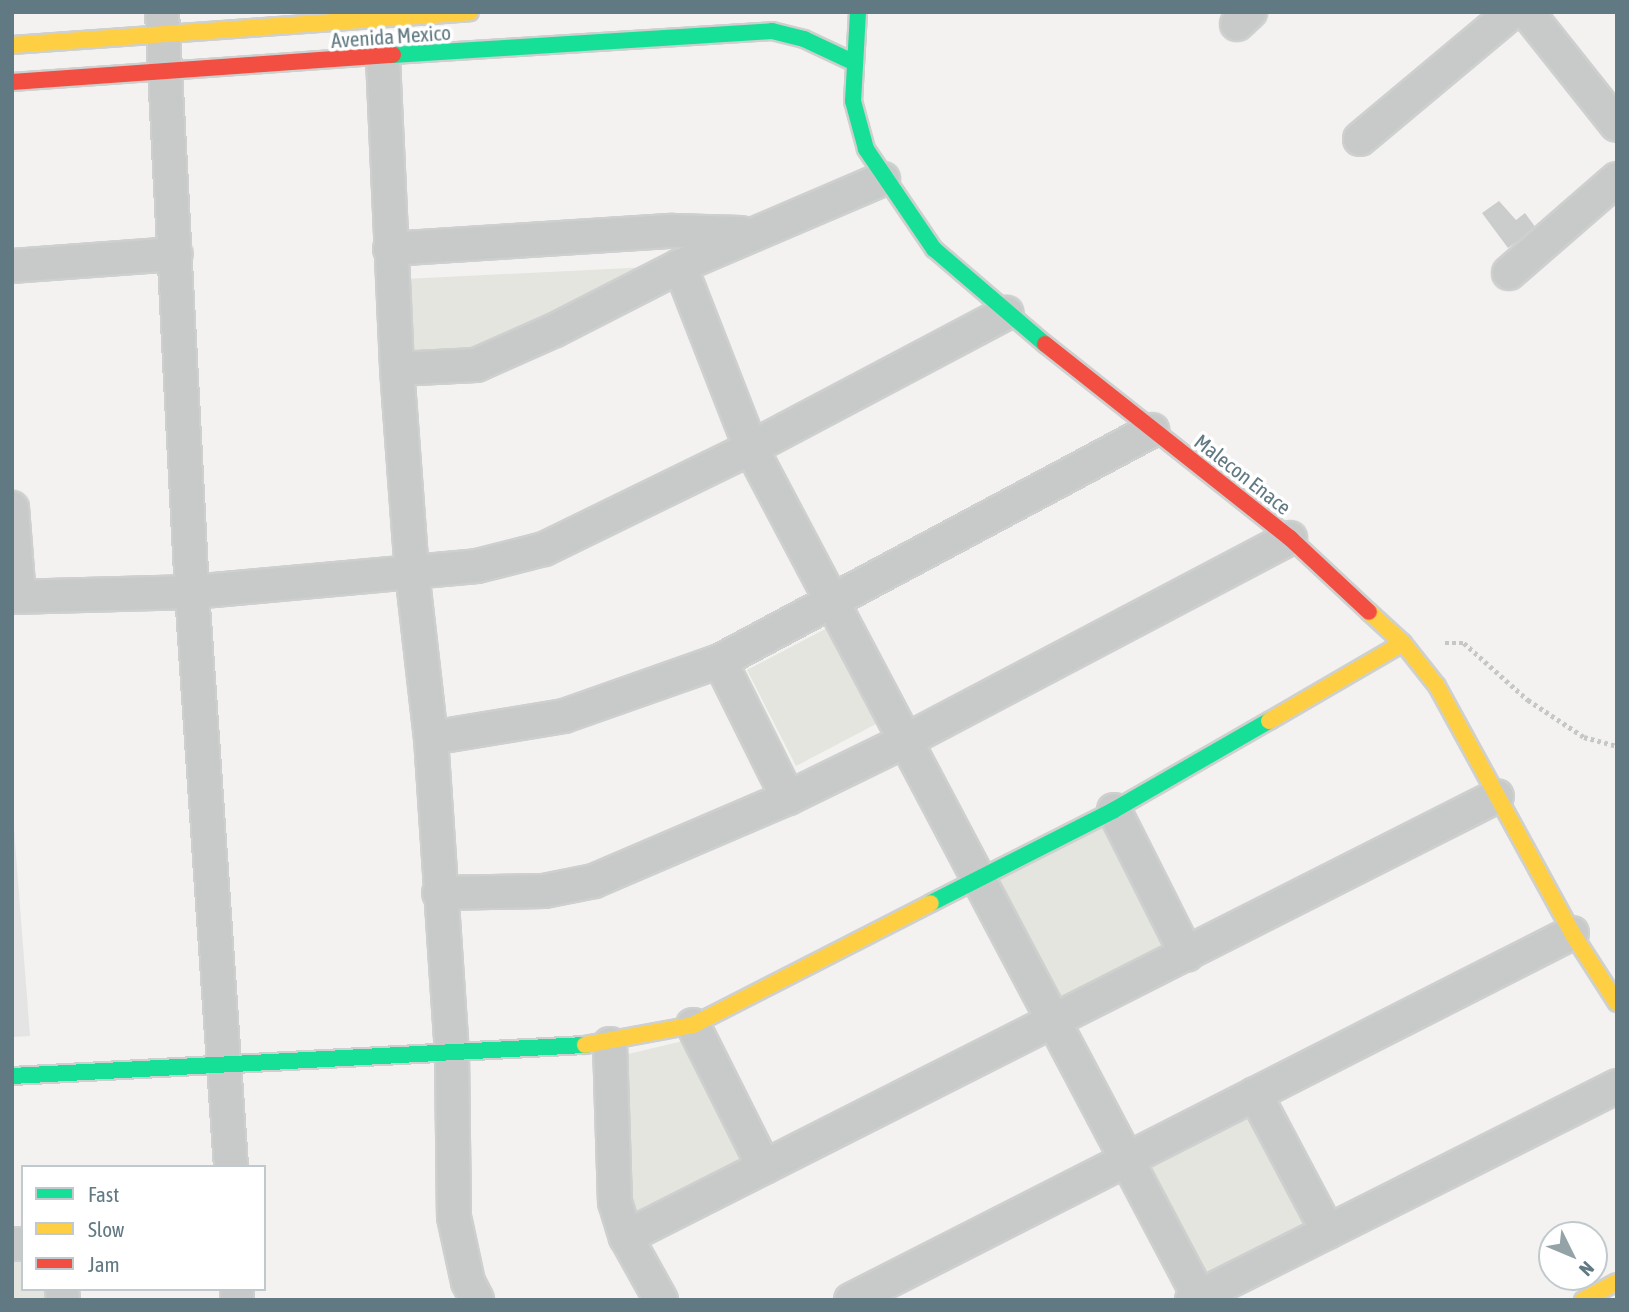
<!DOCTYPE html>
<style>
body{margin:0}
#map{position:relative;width:1629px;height:1312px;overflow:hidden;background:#f3f2f0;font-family:"Asap Condensed",sans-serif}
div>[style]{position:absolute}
.built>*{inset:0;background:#e3e4e3}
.green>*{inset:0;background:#e3e5de}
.building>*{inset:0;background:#cbcdcc}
.path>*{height:4.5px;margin-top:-2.25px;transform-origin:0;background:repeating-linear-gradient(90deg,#c6c8c8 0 3.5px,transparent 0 7px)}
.roads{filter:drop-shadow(2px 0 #ced0cf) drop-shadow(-2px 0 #ced0cf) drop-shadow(0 2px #ced0cf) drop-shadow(0 -2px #ced0cf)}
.street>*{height:32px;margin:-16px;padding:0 16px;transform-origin:16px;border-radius:16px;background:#c8caca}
.fast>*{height:16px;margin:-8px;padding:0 8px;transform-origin:8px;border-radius:8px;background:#16e098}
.slow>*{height:16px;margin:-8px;padding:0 8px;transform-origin:8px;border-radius:8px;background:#ffcf43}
.jam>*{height:16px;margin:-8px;padding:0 8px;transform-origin:8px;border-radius:8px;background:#f24e42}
span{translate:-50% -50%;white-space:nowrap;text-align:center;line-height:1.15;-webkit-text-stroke:7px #fff;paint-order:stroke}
.street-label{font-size:21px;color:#617982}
.frame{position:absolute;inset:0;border:14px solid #617982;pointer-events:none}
.legend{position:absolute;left:21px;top:1165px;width:245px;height:126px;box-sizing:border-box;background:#fff;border:2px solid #c0c9cd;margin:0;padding:9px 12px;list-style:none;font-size:21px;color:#617982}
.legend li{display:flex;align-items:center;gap:14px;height:35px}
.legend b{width:35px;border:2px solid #c0c9cd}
.north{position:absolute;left:1538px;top:1221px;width:70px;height:70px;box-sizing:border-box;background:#fff;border:2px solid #c0c9cd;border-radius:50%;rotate:133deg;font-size:19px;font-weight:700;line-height:28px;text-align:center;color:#617982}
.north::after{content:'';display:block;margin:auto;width:24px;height:32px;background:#94a3a8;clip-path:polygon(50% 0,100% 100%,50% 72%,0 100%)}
</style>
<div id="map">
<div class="built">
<div style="clip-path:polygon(12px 803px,30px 1036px,12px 1037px)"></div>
</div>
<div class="green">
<div style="clip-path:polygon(650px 267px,657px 280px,408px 381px,405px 279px)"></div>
<div style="clip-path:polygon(827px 628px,876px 724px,796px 766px,747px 670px)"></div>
<div style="clip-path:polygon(1108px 822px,1173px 950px,1058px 1011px,989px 885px)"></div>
<div style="clip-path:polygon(687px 1040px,751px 1166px,632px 1227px,620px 1056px)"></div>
<div style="clip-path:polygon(1251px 1103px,1316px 1229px,1201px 1287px,1135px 1165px)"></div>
<div style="clip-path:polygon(23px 1255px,23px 1289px,51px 1289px,52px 1300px,12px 1300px,12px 1256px)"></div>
</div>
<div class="building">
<div style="clip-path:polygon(1499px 201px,1516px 220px,1525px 213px,1536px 228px,1508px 248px,1482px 213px)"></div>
</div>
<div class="path">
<div style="left:1445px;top:643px;width:19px"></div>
<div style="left:1464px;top:643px;width:86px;rotate:41.7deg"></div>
<div style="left:1528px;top:700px;width:67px;rotate:33.5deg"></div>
<div style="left:1584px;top:737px;width:34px;rotate:15deg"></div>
</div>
<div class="roads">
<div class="street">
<div style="left:162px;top:12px;width:581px;rotate:87.04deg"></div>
<div style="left:192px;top:592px;width:576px;rotate:86.12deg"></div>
<div style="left:1527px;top:12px;width:144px;rotate:51.5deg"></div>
<div style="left:1237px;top:24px;width:18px;rotate:-43deg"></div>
<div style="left:383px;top:59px;width:310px;rotate:87.4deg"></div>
<div style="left:397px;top:369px;width:79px;rotate:-2.9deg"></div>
<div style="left:476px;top:365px;width:86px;rotate:-23.9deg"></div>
<div style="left:555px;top:330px;width:140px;rotate:-27.1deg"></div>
<div style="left:1360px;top:139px;width:198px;rotate:-39.9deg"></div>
<div style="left:883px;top:179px;width:221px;rotate:156.8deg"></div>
<div style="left:680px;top:266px;width:195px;rotate:68.7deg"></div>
<div style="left:751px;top:448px;width:964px;rotate:62.16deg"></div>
<div style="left:390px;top:249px;width:283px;rotate:-3.7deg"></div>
<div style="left:672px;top:231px;width:69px;rotate:1.7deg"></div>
<div style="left:12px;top:266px;width:164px;rotate:-4.2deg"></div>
<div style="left:1509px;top:273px;width:143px;rotate:-41deg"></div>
<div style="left:397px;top:369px;width:204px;rotate:85.8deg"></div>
<div style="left:412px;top:572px;width:167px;rotate:83.5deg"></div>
<div style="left:431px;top:738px;width:318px;rotate:86.2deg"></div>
<div style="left:452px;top:1055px;width:162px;rotate:89.3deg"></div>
<div style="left:454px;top:1217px;width:66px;rotate:77.8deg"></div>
<div style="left:468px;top:1282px;width:20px;rotate:63deg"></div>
<div style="left:12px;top:508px;width:88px;rotate:85.5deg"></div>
<div style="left:12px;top:597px;width:180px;rotate:-1.6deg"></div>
<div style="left:192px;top:592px;width:286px;rotate:-5.2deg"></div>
<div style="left:477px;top:566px;width:69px;rotate:-14.2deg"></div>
<div style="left:544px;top:549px;width:230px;rotate:-26deg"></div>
<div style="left:751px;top:448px;width:289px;rotate:-27.9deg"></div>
<div style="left:720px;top:661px;width:153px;rotate:63.6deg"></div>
<div style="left:431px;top:738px;width:135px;rotate:-9.4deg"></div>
<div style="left:564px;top:716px;width:165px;rotate:-19.4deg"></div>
<div style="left:720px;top:661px;width:490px;rotate:-28.1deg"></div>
<div style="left:1114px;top:810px;width:162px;rotate:63.3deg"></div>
<div style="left:439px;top:893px;width:105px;rotate:-1.1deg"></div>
<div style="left:544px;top:891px;width:51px;rotate:-11.3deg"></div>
<div style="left:594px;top:881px;width:211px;rotate:-23.2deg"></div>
<div style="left:788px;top:798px;width:132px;rotate:-26deg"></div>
<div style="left:907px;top:740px;width:433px;rotate:-27.8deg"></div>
<div style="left:693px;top:1025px;width:159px;rotate:63.4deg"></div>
<div style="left:610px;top:1044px;width:158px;rotate:88.2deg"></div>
<div style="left:615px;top:1202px;width:37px;rotate:73deg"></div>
<div style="left:626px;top:1237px;width:72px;rotate:60.9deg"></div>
<div style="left:1255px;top:1094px;width:156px;rotate:62.1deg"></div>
<div style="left:626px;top:1237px;width:976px;rotate:-26.85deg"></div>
<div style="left:12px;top:1244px;width:11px"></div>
<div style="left:62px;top:1289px;width:11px;rotate:85deg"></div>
<div style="left:237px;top:1289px;width:11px;rotate:90deg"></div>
<div style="left:851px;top:1300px;width:809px;rotate:-26.98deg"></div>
<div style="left:1192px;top:1300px;width:476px;rotate:-26.7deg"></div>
</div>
<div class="fast">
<div style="left:858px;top:12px;width:89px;rotate:93.2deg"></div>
<div style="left:853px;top:101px;width:50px;rotate:74.8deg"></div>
<div style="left:866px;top:149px;width:121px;rotate:55.8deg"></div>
<div style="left:934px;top:249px;width:146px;rotate:40.6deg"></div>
<div style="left:393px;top:55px;width:380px;rotate:-3.6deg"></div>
<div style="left:772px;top:31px;width:33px;rotate:14deg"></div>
<div style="left:804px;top:39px;width:54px;rotate:25.1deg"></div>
<div style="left:931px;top:903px;width:205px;rotate:-26.9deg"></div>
<div style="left:1114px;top:810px;width:179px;rotate:-29.9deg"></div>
<div style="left:12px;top:1076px;width:574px;rotate:-3.1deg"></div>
</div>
<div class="slow">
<div style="left:12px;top:45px;width:459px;rotate:-4.1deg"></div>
<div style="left:1369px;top:612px;width:46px;rotate:42.4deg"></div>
<div style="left:1403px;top:643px;width:55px;rotate:51.7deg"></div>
<div style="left:1437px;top:686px;width:281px;rotate:61.3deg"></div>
<div style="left:1572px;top:933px;width:83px;rotate:57.3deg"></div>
<div style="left:1269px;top:721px;width:155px;rotate:-30.2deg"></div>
<div style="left:585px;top:1045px;width:110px;rotate:-10.5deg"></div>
<div style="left:693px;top:1025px;width:267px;rotate:-27.1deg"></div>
<div style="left:1583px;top:1300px;width:38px;rotate:-28deg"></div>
</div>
<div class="jam">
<div style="left:12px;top:82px;width:382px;rotate:-4.1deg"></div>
<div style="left:1045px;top:344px;width:313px;rotate:38.4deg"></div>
<div style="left:1290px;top:538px;width:108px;rotate:43.1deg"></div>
</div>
</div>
<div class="street-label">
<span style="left:391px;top:36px;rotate:-4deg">Avenida Mexico</span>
<span style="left:1243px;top:474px;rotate:38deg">Malecon Enace</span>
</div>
<div class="frame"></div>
<ul class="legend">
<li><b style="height:9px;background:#16e098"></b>Fast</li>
<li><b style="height:9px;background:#ffcf43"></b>Slow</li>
<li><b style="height:9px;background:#f24e42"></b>Jam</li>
</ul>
<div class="north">N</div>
</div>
